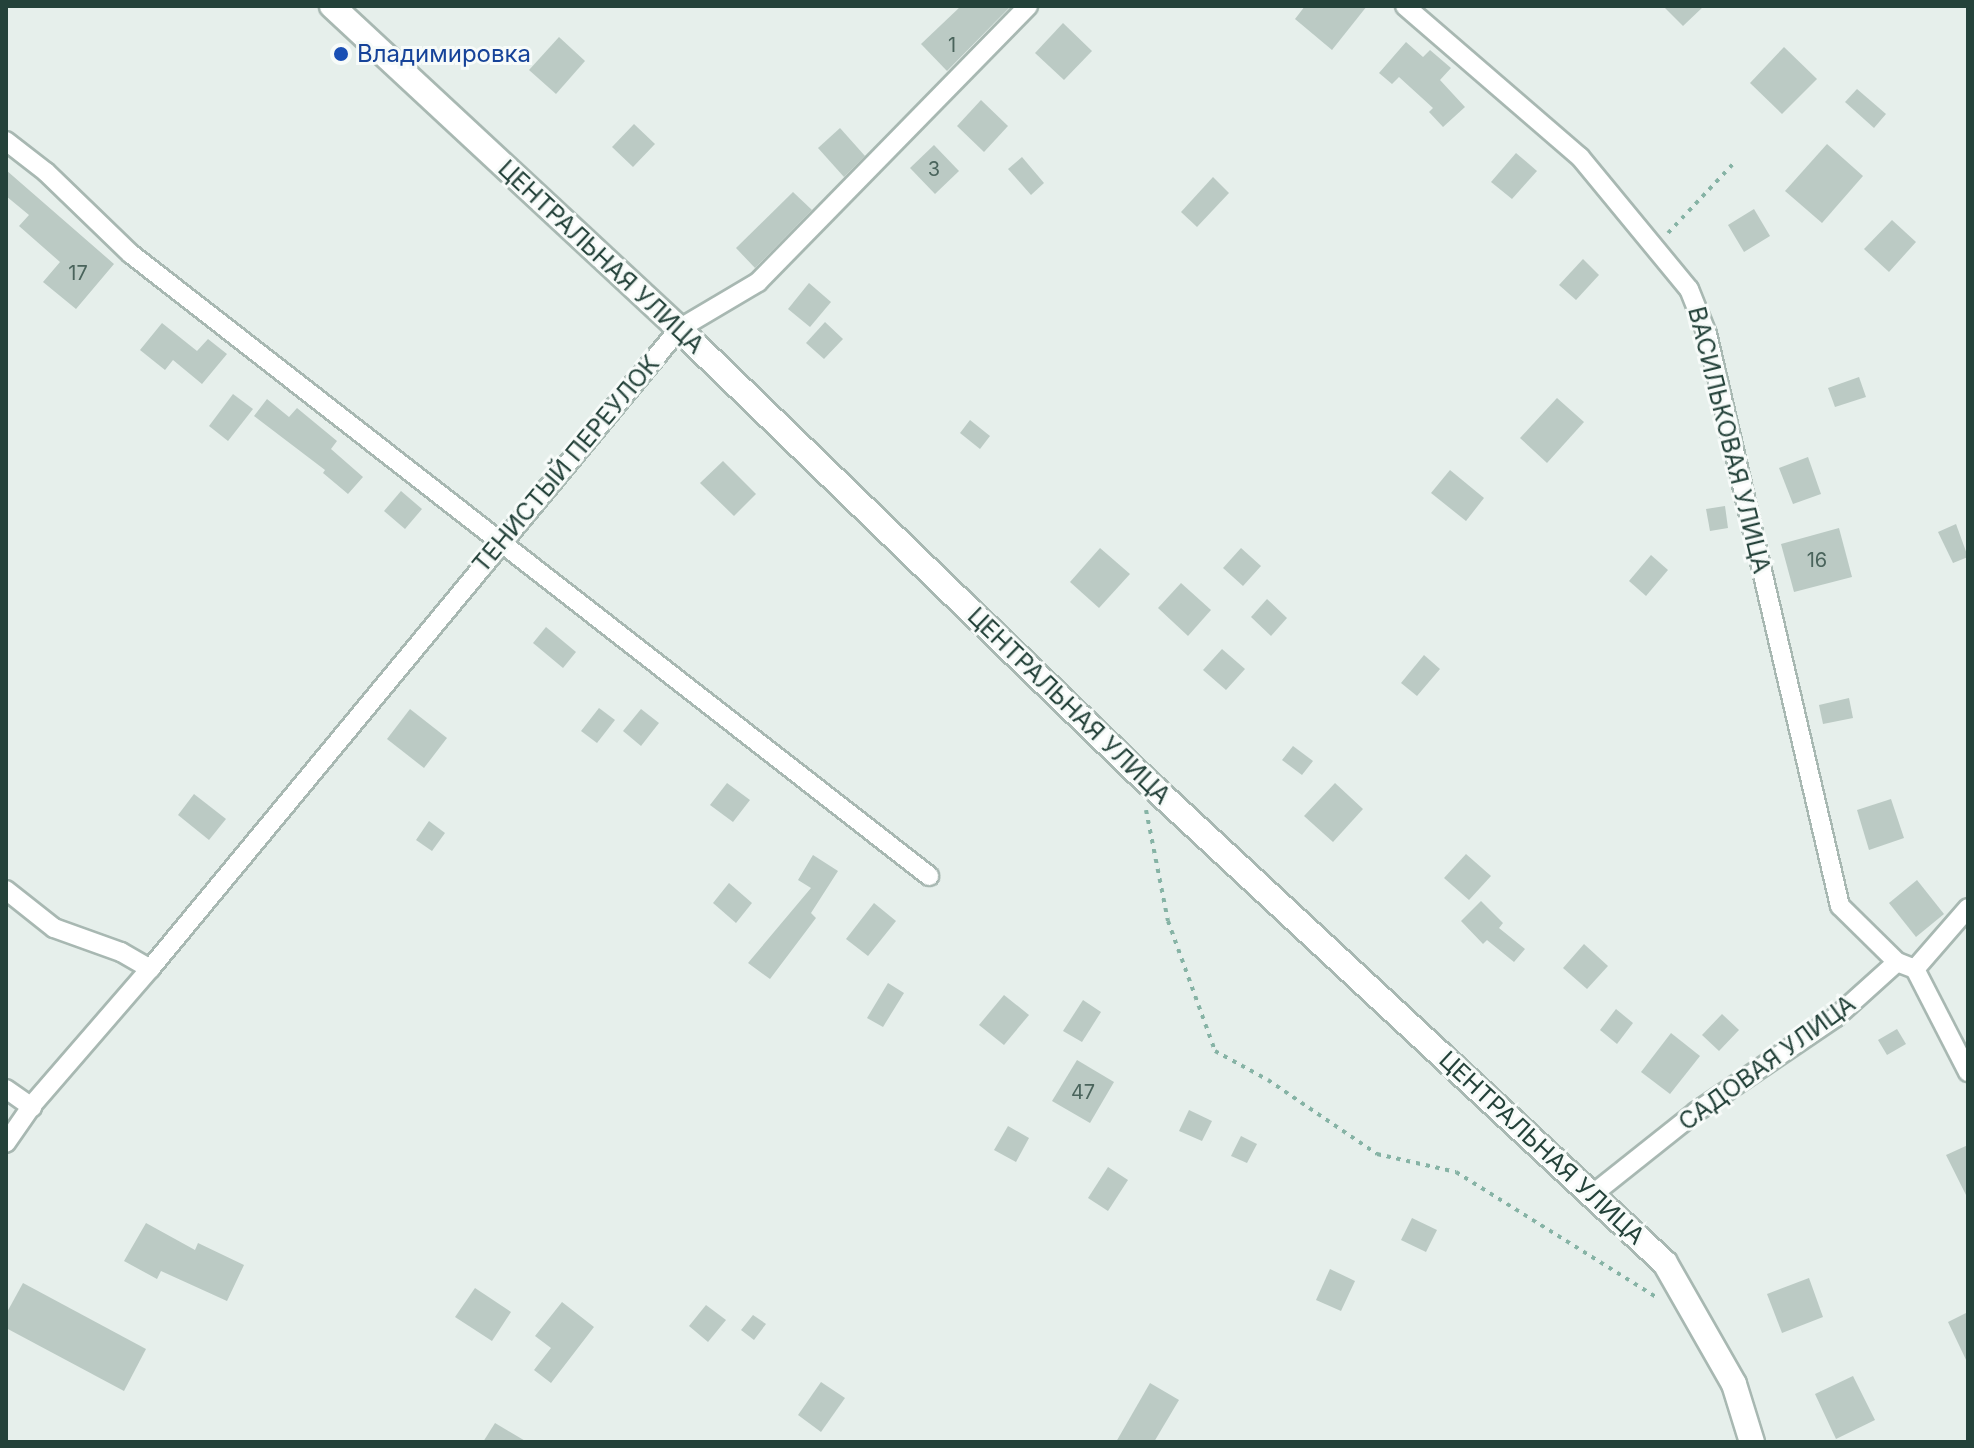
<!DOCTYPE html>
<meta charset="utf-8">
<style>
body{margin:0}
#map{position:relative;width:1974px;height:1448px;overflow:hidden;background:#e6efeb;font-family:Inter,sans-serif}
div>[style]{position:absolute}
.building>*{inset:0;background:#bbcac4}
.path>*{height:4px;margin-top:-2px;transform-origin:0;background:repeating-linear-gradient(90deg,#86b3a5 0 4px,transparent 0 10px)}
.roads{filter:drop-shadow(2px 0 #a8b8b2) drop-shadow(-2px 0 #a8b8b2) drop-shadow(0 2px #a8b8b2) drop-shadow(0 -2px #a8b8b2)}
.street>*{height:18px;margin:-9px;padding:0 9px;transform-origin:9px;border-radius:9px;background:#fff}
.secondary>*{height:24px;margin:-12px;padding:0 12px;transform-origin:12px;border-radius:12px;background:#fff}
.dots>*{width:22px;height:22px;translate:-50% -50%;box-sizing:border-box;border:4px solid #f7fbf9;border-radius:50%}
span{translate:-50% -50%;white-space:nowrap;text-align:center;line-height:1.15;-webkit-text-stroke:6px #f7fbf9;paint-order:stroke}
.number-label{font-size:20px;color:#4a645c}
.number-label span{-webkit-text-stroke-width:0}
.transit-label{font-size:24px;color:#164399}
.left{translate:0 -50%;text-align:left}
.street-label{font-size:24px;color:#24423a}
.frame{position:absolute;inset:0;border:8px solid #24423a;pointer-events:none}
</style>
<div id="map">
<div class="building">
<div style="clip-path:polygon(961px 6px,1011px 6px,947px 71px,921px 44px)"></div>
<div style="clip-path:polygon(1305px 6px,1367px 6px,1332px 50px,1295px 19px)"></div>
<div style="clip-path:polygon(1663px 6px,1704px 6px,1683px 26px)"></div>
<div style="clip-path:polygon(1063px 23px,1092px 51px,1064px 80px,1035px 53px)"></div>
<div style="clip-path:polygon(559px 37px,585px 61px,556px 94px,529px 70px)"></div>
<div style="clip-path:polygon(1406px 42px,1423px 57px,1430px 50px,1451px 68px,1440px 80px,1465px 107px,1443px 127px,1429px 112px,1433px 108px,1399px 77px,1392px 84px,1379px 73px)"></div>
<div style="clip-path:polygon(1784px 47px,1817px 79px,1782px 114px,1750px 83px)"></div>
<div style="clip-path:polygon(1857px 89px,1886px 114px,1874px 128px,1845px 102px)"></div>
<div style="clip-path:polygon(981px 100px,1008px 126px,984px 152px,957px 126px)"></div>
<div style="clip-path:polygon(634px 124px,655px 144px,633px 167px,612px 147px)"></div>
<div style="clip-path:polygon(840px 128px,865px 156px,844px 177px,818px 148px)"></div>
<div style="clip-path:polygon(1827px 144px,1863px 176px,1822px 223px,1785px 191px)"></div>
<div style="clip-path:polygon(934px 145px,959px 171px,935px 194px,910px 168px)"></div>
<div style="clip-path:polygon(1516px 153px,1537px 171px,1512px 199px,1491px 182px)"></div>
<div style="clip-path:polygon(1022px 157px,1044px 183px,1031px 195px,1008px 169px)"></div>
<div style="clip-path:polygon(6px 170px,114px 264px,76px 309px,43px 282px,60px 262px,19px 226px,29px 215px,6px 196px)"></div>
<div style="clip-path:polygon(1213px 177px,1229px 193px,1197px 227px,1181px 212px)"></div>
<div style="clip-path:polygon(793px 192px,812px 210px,755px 268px,736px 248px)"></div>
<div style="clip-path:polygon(1754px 209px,1770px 236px,1744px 252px,1728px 225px)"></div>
<div style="clip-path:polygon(1892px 220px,1916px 242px,1889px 272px,1864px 249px)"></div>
<div style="clip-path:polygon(1583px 259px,1599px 275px,1576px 300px,1559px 285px)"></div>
<div style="clip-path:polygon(809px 283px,831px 302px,810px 327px,788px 309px)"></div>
<div style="clip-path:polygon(825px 322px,843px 339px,824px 359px,806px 343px)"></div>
<div style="clip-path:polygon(162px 323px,197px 351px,208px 339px,227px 354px,202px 384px,173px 360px,165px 370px,140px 350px)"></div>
<div style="clip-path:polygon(1859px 377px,1866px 397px,1835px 407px,1828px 388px)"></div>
<div style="clip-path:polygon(233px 394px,253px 409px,228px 441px,209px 426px)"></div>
<div style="clip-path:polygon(1557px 398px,1584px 422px,1547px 463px,1520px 438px)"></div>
<div style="clip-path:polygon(267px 399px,289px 417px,297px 408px,337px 441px,331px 449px,363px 477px,348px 494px,323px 473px,325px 470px,254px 416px)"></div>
<div style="clip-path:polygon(970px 420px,990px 436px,980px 449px,960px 433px)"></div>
<div style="clip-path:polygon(1808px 457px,1821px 494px,1793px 504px,1779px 468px)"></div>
<div style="clip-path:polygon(723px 461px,756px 494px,734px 516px,700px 483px)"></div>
<div style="clip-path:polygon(1450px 470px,1484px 498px,1466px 521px,1431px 493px)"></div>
<div style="clip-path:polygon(401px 491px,422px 509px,405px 529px,384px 511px)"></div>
<div style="clip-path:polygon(1725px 506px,1728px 528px,1710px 531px,1706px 509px)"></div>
<div style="clip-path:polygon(1956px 524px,1968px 557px,1953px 563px,1938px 532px)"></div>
<div style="clip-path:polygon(1839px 528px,1852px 577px,1794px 592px,1781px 544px)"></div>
<div style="clip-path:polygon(1100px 548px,1130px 574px,1099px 608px,1070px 582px)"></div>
<div style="clip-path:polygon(1241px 548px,1261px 566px,1243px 586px,1223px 568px)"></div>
<div style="clip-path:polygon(1651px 555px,1668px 570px,1646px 596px,1629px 581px)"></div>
<div style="clip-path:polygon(1181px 583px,1211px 610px,1188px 636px,1158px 608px)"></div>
<div style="clip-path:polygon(1267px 599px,1287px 618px,1271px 636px,1251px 617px)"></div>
<div style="clip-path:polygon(546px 627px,576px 652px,563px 668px,533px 643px)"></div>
<div style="clip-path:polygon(1222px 649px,1245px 669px,1226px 690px,1203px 670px)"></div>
<div style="clip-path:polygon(1424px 655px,1440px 669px,1417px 696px,1401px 683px)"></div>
<div style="clip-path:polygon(1849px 698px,1853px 718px,1823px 724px,1819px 705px)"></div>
<div style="clip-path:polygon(599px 708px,615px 720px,597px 743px,581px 731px)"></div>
<div style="clip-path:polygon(410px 709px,447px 738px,424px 768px,387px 739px)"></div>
<div style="clip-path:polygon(641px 709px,659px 723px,641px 746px,623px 731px)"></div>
<div style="clip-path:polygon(1293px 746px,1313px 761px,1302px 775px,1282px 760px)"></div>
<div style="clip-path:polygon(727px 783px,750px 800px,733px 822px,710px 805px)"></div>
<div style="clip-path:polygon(1335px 783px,1363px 809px,1333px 842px,1304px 816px)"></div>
<div style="clip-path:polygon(194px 794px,226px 819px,209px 840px,178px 815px)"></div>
<div style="clip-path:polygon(1891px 799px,1904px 838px,1869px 850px,1857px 810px)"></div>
<div style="clip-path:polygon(429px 821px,445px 833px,432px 851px,416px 840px)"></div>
<div style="clip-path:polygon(1466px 854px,1491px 876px,1469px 900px,1444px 878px)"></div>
<div style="clip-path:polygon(813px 855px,838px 871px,811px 913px,816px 918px,770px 979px,748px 963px,811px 888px,798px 880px)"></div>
<div style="clip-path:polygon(1917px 880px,1944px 914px,1916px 937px,1889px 903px)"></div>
<div style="clip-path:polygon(729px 883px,752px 903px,736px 923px,713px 903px)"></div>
<div style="clip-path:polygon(1481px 901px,1503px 923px,1499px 928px,1525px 949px,1514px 962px,1487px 940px,1483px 944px,1461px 921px)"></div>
<div style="clip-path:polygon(874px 903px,896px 921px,868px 956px,846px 939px)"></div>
<div style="clip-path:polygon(1584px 944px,1608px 966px,1587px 989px,1563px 968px)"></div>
<div style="clip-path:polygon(888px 983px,904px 993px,883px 1027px,867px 1018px)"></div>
<div style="clip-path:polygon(1004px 995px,1029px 1015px,1004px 1045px,979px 1025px)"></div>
<div style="clip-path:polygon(1083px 1000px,1101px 1012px,1082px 1042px,1063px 1031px)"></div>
<div style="clip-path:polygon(1616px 1009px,1633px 1023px,1617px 1044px,1600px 1030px)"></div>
<div style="clip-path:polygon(1722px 1014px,1739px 1030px,1719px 1051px,1702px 1035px)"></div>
<div style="clip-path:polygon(1897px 1029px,1906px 1044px,1887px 1055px,1878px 1040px)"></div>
<div style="clip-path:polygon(1671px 1033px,1700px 1056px,1670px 1094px,1641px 1072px)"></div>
<div style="clip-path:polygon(1077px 1060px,1114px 1082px,1090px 1123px,1052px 1101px)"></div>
<div style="clip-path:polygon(1189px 1110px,1212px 1121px,1202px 1141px,1179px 1131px)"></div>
<div style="clip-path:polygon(1008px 1126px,1029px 1138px,1016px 1162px,994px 1150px)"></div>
<div style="clip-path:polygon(1241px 1136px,1257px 1144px,1247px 1163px,1231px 1156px)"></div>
<div style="clip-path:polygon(1968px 1145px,1968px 1199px,1946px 1155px)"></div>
<div style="clip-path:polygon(1108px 1167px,1128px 1180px,1108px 1211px,1088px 1198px)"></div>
<div style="clip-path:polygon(1412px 1218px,1437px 1230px,1426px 1252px,1401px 1240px)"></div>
<div style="clip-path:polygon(146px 1223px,195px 1250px,198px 1243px,244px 1265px,227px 1301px,161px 1271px,157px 1279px,124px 1261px)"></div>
<div style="clip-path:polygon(1330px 1269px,1355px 1281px,1341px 1311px,1316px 1300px)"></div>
<div style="clip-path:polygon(1809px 1278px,1823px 1317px,1782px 1333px,1767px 1294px)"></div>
<div style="clip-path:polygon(23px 1283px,146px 1349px,124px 1391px,6px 1328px,6px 1314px)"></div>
<div style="clip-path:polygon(475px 1288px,511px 1312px,492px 1341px,455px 1317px)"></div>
<div style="clip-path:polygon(562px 1302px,594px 1327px,551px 1383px,534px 1370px,551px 1348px,535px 1336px)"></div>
<div style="clip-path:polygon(706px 1305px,726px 1320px,708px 1342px,689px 1326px)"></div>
<div style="clip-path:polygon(1968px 1312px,1968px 1364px,1948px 1322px)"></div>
<div style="clip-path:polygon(753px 1315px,766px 1324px,754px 1340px,741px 1330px)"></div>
<div style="clip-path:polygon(1853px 1376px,1875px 1420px,1836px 1439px,1815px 1394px)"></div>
<div style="clip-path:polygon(821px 1382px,845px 1398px,821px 1432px,798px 1415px)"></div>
<div style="clip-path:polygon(1150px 1383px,1179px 1400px,1154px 1442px,1116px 1442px)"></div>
<div style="clip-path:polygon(495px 1423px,527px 1442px,483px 1442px)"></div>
</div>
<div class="path">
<div style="left:1668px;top:233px;width:98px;rotate:-46.7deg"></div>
<div style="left:1146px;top:810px;width:113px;rotate:78.8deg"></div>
<div style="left:1168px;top:921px;width:138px;rotate:70.1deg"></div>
<div style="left:1215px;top:1051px;width:60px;rotate:28.7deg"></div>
<div style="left:1268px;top:1080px;width:132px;rotate:34.2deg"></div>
<div style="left:1377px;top:1154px;width:81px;rotate:12.8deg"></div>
<div style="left:1456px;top:1172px;width:238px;rotate:32deg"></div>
</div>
<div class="roads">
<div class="street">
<div style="left:1405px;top:6px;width:231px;rotate:40.8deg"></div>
<div style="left:1580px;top:157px;width:171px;rotate:50.5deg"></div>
<div style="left:1689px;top:289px;width:48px;rotate:68.2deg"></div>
<div style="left:1707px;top:334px;width:587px;rotate:76.91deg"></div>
<div style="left:1840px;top:906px;width:80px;rotate:44.5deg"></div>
<div style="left:6px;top:141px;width:51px;rotate:37.8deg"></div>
<div style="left:46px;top:172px;width:118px;rotate:44deg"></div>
<div style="left:131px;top:254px;width:1012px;rotate:37.93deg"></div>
<div style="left:6px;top:890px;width:61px;rotate:38.4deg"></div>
<div style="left:54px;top:928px;width:71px;rotate:19.7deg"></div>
<div style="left:121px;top:952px;width:34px;rotate:30deg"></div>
<div style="left:1915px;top:969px;width:116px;rotate:62.8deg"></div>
<div style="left:6px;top:1089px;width:32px;rotate:35deg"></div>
<div style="left:6px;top:1143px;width:47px;rotate:-55.3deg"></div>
<div style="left:33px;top:1104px;width:179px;rotate:-49.1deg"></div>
<div style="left:150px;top:969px;width:830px;rotate:-50.42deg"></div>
<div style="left:679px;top:329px;width:92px;rotate:-30.7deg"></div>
<div style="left:758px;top:282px;width:386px;rotate:-45.6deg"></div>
<div style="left:1593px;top:1194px;width:132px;rotate:-38.5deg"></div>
<div style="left:1696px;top:1112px;width:169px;rotate:-34.2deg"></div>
<div style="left:1836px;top:1017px;width:82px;rotate:-42deg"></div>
<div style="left:1897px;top:962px;width:19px;rotate:21deg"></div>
<div style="left:1915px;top:969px;width:81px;rotate:-49deg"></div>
</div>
<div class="secondary">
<div style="left:332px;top:6px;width:474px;rotate:42.9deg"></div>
<div style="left:679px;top:329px;width:640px;rotate:44.05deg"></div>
<div style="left:1139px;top:774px;width:718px;rotate:42.91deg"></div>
<div style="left:1665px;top:1263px;width:139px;rotate:60.3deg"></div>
<div style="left:1734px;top:1384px;width:61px;rotate:72.8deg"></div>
</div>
</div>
<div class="dots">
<div style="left:341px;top:54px;background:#1a4fb4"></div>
</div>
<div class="number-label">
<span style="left:952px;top:45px">1</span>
<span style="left:934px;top:169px">3</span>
<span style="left:78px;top:273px">17</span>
<span style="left:1817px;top:560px">16</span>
<span style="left:1083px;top:1092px">47</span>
</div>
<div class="transit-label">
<span class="left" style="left:357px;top:54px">Владимировка</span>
</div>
<div class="street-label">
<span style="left:601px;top:257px;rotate:43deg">ЦЕНТРАЛЬНАЯ УЛИЦА</span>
<span style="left:1729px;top:440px;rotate:76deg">ВАСИЛЬКОВАЯ УЛИЦА</span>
<span style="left:566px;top:464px;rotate:-50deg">ТЕНИСТЫЙ ПЕРЕУЛОК</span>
<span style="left:1069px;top:706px;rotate:44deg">ЦЕНТРАЛЬНАЯ УЛИЦА</span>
<span style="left:1767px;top:1063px;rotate:-36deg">САДОВАЯ УЛИЦА</span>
<span style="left:1542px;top:1148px;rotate:43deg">ЦЕНТРАЛЬНАЯ УЛИЦА</span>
</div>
<div class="frame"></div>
</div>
